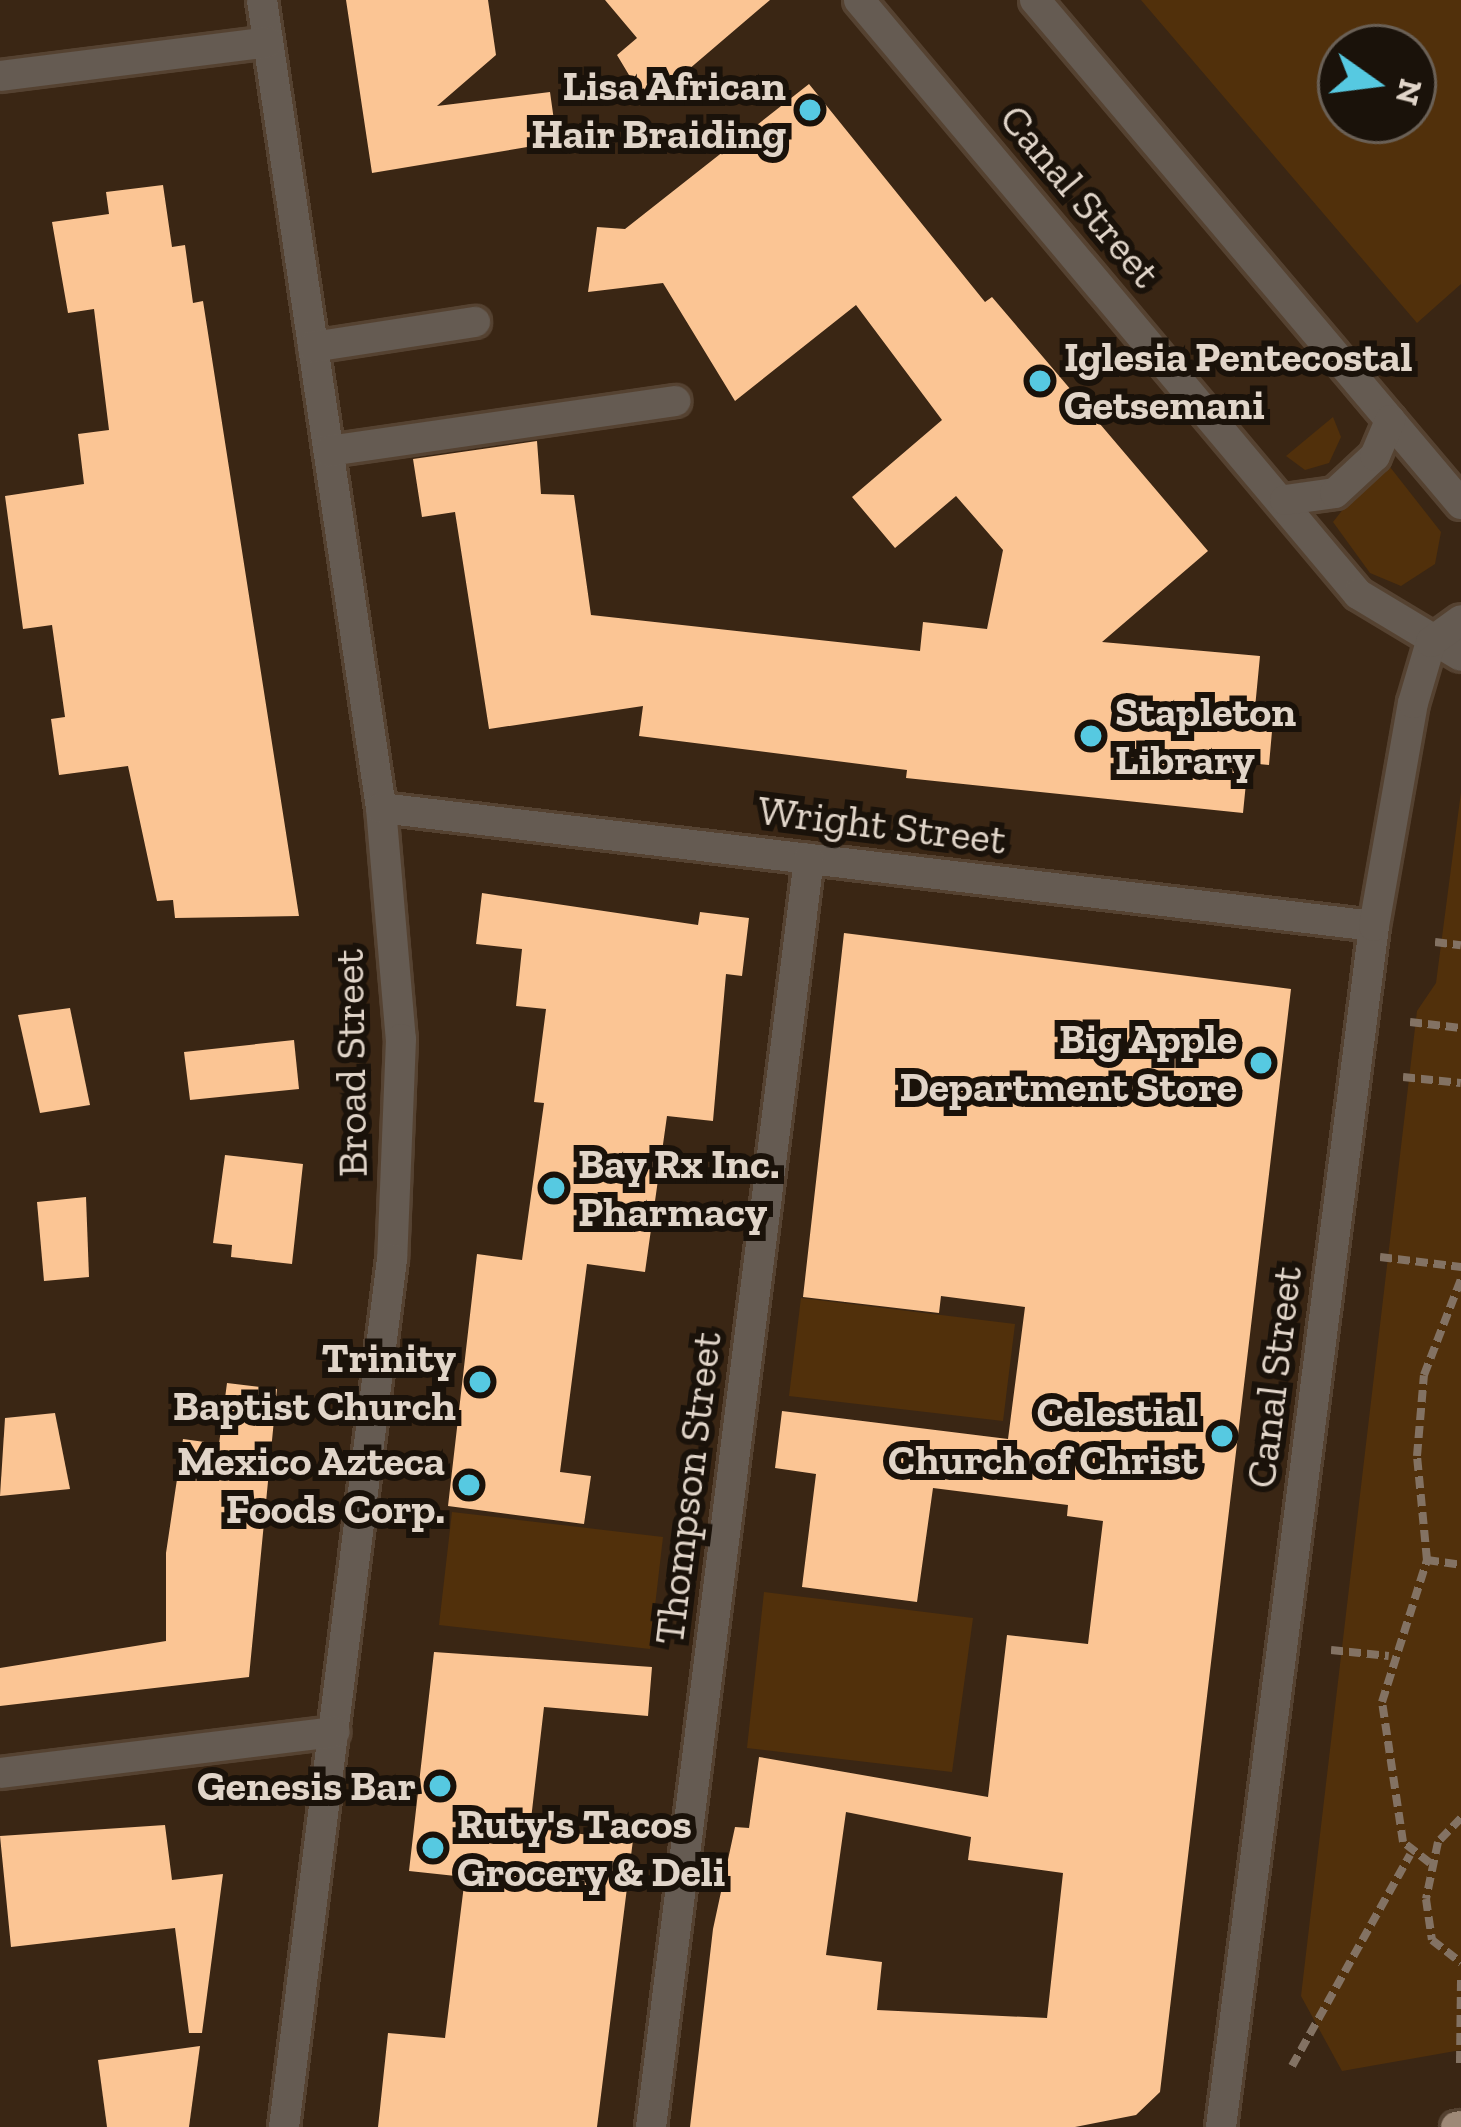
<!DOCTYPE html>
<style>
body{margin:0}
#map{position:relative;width:1461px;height:2127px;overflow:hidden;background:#3a2614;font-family:"Zilla Slab",serif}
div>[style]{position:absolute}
.green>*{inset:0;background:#51300b}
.building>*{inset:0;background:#fbc594}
.path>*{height:8px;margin-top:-4px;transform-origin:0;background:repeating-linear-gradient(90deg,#837263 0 12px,transparent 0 18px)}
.roads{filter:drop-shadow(3px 0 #554231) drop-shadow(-3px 0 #554231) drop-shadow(0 3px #554231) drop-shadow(0 -3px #554231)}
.minor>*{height:30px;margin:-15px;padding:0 15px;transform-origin:15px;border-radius:15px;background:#655b52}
.major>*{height:30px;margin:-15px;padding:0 15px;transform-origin:15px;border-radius:15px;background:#9e8977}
.dots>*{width:33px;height:33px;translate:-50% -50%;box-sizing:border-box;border:6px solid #1a120a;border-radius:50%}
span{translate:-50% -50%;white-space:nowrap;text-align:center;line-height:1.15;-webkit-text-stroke:12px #1a120a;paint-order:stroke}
.poi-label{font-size:42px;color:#e1d5c9;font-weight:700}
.right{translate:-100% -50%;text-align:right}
.left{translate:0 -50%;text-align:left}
.street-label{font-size:42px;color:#e1d5c9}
.north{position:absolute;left:1317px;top:24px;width:120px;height:120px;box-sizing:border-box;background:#1a120a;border:3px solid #6a6056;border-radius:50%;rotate:104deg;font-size:33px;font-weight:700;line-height:48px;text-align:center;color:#e1d5c9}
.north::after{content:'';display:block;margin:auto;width:42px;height:54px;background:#56c9e1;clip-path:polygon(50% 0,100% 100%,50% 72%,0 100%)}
</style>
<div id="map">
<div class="green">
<div style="clip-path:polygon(evenodd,1141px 0,1461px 0,1461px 284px,1417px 323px,1141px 0,1341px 48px,1413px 48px,1413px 120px,1341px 120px,1341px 48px)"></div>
<div style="clip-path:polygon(1333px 417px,1341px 437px,1329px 463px,1305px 470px,1286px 456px)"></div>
<div style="clip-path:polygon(1390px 467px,1441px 532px,1435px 564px,1401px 586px,1370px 573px,1333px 522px,1374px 470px)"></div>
<div style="clip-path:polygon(1461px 792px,1461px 2050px,1342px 2071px,1301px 1996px,1417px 1011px,1436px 983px)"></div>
<div style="clip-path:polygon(801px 1298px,1015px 1324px,1003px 1421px,789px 1396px)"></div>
<div style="clip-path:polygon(452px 1512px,663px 1537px,650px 1649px,439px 1625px)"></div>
<div style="clip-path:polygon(764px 1592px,973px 1618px,952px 1772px,747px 1748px)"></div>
</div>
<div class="building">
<div style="clip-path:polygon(346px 0,488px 0,496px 55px,437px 106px,550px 92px,557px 142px,372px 173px)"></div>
<div style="clip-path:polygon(605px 0,770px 0,647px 105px,617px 55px,637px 38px)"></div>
<div style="clip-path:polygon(809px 84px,985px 302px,992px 297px,1208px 551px,1102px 642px,1260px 656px,1255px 708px,1274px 709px,1269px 765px,1248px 763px,1243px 813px,906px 778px,907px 770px,639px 736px,643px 706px,489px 729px,455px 512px,422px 517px,413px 459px,537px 441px,541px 494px,574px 495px,591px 615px,920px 651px,923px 622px,987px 629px,1003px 550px,956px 496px,895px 548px,852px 497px,942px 420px,856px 305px,735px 401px,663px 283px,588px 292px,597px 227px,625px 229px)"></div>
<div style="clip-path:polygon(163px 185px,172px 247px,185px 245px,193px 303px,203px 301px,299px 916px,175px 918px,173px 900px,157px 901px,128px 766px,59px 775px,51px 719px,65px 717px,52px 625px,23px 629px,5px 496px,84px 484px,78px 434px,109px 430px,94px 309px,68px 313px,52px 222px,109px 214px,106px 192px)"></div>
<div style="clip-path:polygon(482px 893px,698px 925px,700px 912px,749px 918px,742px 976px,726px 974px,713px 1121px,667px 1116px,645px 1272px,587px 1264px,560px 1472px,591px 1476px,584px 1524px,448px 1506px,477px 1254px,522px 1260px,544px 1103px,534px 1102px,546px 1009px,516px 1006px,522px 949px,476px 944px)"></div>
<div style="clip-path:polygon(evenodd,844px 933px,1291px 989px,1160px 2092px,1136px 2115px,1075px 2127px,690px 2127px,713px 1929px,735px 1827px,749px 1828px,759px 1757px,988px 1797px,1007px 1635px,1088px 1644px,1103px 1521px,1067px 1516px,1068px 1505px,933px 1488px,917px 1602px,802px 1587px,816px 1474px,775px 1468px,782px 1411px,1008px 1439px,1025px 1307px,941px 1296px,939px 1313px,803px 1297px,844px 933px,846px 1812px,971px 1837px,968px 1860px,1063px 1873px,1047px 2018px,877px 2010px,882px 1962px,826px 1955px,846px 1812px)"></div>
<div style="clip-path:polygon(70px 1008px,90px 1105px,40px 1113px,18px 1015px)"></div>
<div style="clip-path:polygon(294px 1040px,299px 1089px,190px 1100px,184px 1052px)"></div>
<div style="clip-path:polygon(225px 1155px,303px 1164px,292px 1264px,231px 1257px,232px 1245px,213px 1243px)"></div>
<div style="clip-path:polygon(86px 1197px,89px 1277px,44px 1281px,37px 1202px)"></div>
<div style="clip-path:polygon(227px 1383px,277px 1389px,249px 1677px,0 1706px,0 1668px,166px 1641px,166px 1553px,183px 1439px,219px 1444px)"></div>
<div style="clip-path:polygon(55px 1413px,70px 1489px,0 1496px,5px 1418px)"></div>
<div style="clip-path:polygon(434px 1652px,652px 1667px,648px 1716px,544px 1707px,530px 1828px,633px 1840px,597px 2127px,378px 2127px,388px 2033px,445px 2038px,465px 1877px,409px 1871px)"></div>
<div style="clip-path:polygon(165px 1825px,172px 1880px,223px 1874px,202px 2033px,189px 2033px,175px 1928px,11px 1947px,0 1836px)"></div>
<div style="clip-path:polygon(200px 2046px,189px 2127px,107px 2127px,98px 2060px)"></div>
</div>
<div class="path">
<div style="left:1435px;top:942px;width:26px;rotate:7deg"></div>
<div style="left:1410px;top:1022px;width:51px;rotate:6.7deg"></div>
<div style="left:1403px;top:1077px;width:58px;rotate:5.9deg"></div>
<div style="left:1380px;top:1257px;width:82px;rotate:7deg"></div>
<div style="left:1427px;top:1560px;width:34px;rotate:8deg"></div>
<div style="left:1331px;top:1650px;width:58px;rotate:5.9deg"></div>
<div style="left:1461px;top:1818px;width:33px;rotate:134deg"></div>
<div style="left:1438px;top:1842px;width:58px;rotate:101.9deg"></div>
<div style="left:1426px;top:1899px;width:41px;rotate:81.7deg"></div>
<div style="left:1432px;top:1940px;width:37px;rotate:38deg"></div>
<div style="left:1430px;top:1863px;width:34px;rotate:-142deg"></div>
<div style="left:1403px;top:1842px;width:142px;rotate:-98.5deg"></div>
<div style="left:1382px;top:1702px;width:149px;rotate:-72.4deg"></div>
<div style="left:1427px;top:1560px;width:104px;rotate:-95.5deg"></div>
<div style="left:1417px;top:1456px;width:81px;rotate:-85.1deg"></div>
<div style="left:1424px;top:1375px;width:103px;rotate:-68.9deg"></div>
<div style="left:1460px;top:2063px;width:83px;rotate:-89.3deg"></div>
<div style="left:1292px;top:2066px;width:242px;rotate:-60.8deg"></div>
</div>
<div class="roads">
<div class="minor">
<div style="left:262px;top:0;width:817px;rotate:81.62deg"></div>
<div style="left:381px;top:808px;width:232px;rotate:85.1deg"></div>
<div style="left:401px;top:1039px;width:220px;rotate:92.3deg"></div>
<div style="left:392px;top:1259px;width:875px;rotate:97.09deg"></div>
<div style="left:859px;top:0;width:776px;rotate:49.97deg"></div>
<div style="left:1358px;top:594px;width:120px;rotate:31deg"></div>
<div style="left:1035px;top:0;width:660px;rotate:49.79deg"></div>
<div style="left:0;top:76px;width:270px;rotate:-7.2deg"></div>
<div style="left:313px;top:347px;width:164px;rotate:-8.8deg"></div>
<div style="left:329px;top:451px;width:350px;rotate:-8.2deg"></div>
<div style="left:1285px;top:500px;width:50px;rotate:-8deg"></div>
<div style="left:1335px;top:493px;width:54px;rotate:-42.8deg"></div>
<div style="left:1375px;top:456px;width:39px;rotate:-67deg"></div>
<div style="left:381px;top:808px;width:1000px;rotate:6.78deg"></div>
<div style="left:0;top:1773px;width:337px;rotate:-7deg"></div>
<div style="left:651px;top:2127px;width:1278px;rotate:-82.9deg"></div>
<div style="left:1221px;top:2127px;width:1211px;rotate:-82.74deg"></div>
<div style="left:1374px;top:926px;width:226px;rotate:-80.1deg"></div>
<div style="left:1413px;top:703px;width:64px;rotate:-73.6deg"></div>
<div style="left:1431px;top:642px;width:37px;rotate:-36deg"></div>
</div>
<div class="major">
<div style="left:1456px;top:2127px;width:5px;rotate:-11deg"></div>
</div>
</div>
<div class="dots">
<div style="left:810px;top:110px;background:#56c9e1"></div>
<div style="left:1040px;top:381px;background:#56c9e1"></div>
<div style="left:1091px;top:736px;background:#56c9e1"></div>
<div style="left:1261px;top:1063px;background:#56c9e1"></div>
<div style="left:554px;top:1188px;background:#56c9e1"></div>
<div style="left:480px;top:1382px;background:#56c9e1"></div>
<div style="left:1222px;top:1436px;background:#56c9e1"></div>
<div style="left:469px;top:1485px;background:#56c9e1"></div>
<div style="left:440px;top:1786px;background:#56c9e1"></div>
<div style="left:433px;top:1848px;background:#56c9e1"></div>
</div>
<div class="poi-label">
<span class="right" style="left:786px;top:110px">Lisa African<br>Hair Braiding</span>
<span class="left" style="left:1064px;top:381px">Iglesia Pentecostal<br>Getsemani</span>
<span class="left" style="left:1115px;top:736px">Stapleton<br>Library</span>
<span class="right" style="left:1237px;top:1063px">Big Apple<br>Department Store</span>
<span class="left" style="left:578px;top:1188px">Bay Rx Inc.<br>Pharmacy</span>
<span class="right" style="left:456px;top:1382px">Trinity<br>Baptist Church</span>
<span class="right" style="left:1198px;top:1436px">Celestial<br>Church of Christ</span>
<span class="right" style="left:445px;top:1485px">Mexico Azteca<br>Foods Corp.</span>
<span class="right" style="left:416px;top:1786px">Genesis Bar</span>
<span class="left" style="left:457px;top:1848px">Ruty's Tacos<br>Grocery &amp; Deli</span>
</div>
<div class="street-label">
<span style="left:1080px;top:196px;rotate:50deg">Canal Street</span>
<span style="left:882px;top:825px;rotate:7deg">Wright Street</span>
<span style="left:351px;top:1063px;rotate:-91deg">Broad Street</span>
<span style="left:1274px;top:1377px;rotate:-83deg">Canal Street</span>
<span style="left:688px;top:1488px;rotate:-83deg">Thompson Street</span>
</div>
<div class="north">N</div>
</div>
